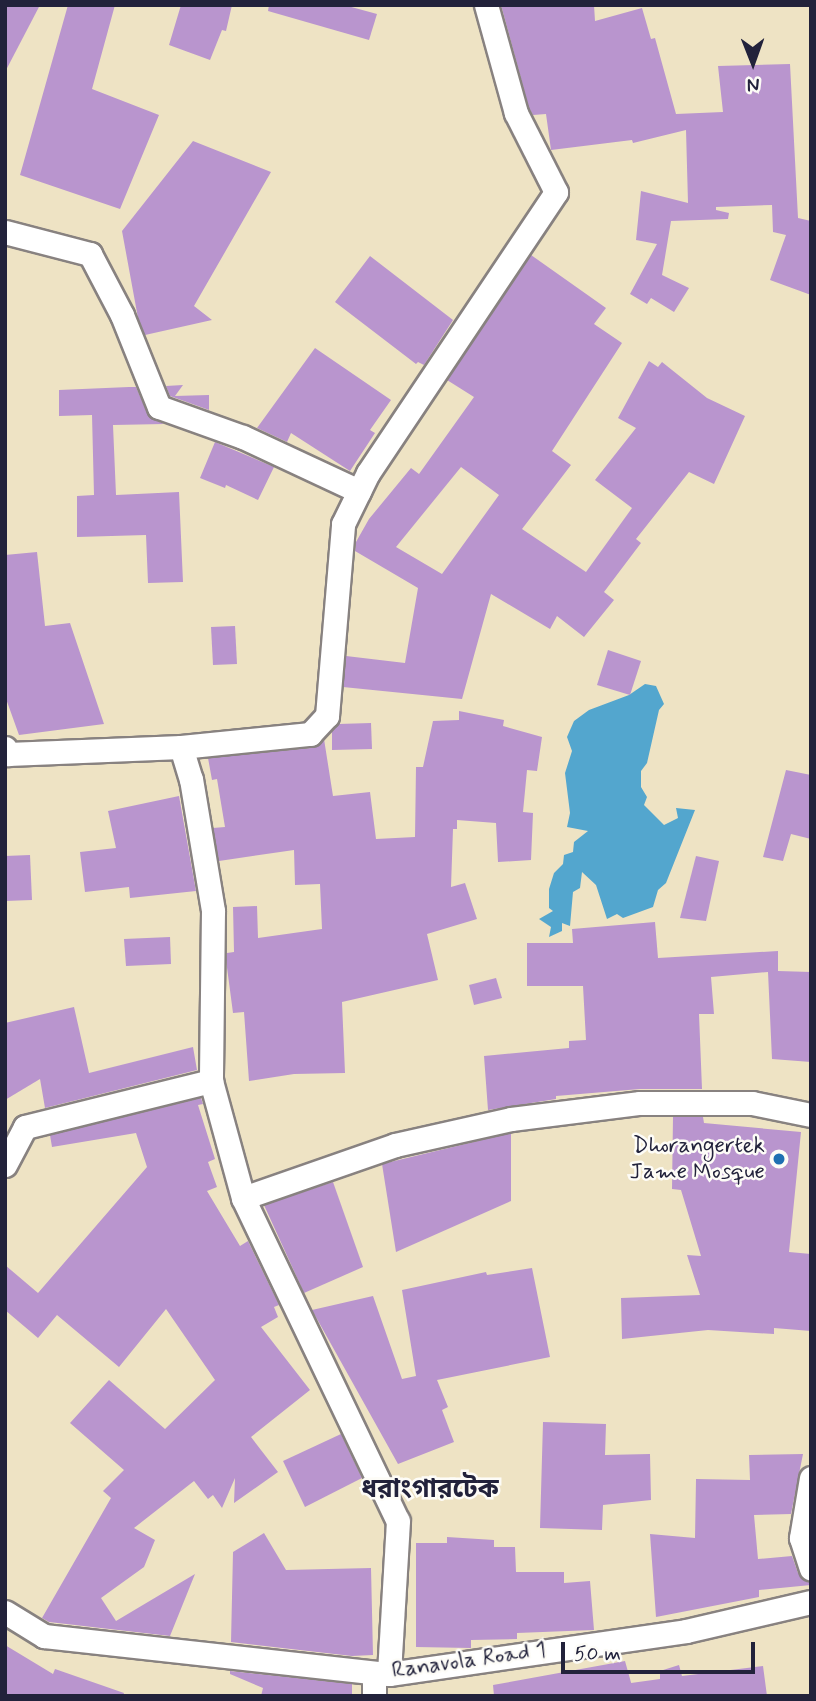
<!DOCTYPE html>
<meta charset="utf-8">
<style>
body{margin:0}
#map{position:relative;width:816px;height:1701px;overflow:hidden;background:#eee3c4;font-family:Mynerve,"Noto Sans Bengali",sans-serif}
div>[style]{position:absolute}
.water>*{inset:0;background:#53a6ce}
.building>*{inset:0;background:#b995ce}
.roads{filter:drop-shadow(2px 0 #888280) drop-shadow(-2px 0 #888280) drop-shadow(0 2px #888280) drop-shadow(0 -2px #888280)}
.street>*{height:23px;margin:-11.5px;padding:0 11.5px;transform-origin:11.5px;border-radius:11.5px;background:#fff}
.dots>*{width:19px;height:19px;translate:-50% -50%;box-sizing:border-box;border:4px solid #fdfcf7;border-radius:50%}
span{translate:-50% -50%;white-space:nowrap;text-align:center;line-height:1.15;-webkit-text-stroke:5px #fdfcf7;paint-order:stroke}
.poi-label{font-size:23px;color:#22223b}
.right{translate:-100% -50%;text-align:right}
.street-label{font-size:23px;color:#22223b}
.quarter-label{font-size:26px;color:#22223b;font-weight:700}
.frame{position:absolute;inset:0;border:7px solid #22223b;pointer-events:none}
.north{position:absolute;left:718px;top:28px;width:70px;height:70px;-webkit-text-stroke:5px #fdfcf7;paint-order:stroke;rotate:179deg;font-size:19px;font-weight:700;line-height:28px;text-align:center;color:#22223b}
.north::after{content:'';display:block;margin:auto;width:24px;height:32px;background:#22223b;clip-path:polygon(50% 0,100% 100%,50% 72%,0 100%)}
.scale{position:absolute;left:561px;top:1642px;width:194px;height:32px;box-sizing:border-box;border:4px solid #22223b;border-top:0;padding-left:9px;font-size:21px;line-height:24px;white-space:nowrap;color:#22223b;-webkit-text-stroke:5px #fdfcf7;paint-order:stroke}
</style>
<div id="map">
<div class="water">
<div style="clip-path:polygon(645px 684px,656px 686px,664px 704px,659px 710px,647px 763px,641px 771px,641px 787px,647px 797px,644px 805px,664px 825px,678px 818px,676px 808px,695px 810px,666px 883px,658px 890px,653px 907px,623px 918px,617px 914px,607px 919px,596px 885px,582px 872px,580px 888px,573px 892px,570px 926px,562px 923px,562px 931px,549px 937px,551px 927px,539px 919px,553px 911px,549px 908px,549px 889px,554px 873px,563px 864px,564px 855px,573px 852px,574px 842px,588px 831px,567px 827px,570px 813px,565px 773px,572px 751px,567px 737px,574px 721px,589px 710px,629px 695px)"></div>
</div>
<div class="building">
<div style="clip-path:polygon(5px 5px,40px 5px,5px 72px)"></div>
<div style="clip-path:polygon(68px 5px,115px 5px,92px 89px,159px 115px,120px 209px,20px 175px)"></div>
<div style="clip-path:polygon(181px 5px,232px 5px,226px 31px,222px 30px,210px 60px,169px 45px)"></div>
<div style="clip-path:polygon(269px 5px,344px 5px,377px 14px,369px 40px,268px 11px)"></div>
<div style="clip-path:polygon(501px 5px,594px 5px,595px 21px,642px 8px,651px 39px,655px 38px,676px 114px,723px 112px,718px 66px,790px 64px,798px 218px,811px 221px,811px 295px,770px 280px,786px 235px,773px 232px,772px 205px,716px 207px,716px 210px,729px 213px,728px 219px,671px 221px,662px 275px,689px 288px,674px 312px,651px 298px,647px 304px,630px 294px,657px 244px,636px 240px,641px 191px,688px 203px,686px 130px,633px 143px,632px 140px,551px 150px,546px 114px,533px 115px,529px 108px)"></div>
<div style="clip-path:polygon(193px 141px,271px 172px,194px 306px,212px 320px,145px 335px,138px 318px,122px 231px)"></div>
<div style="clip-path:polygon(evenodd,531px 255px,606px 308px,594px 324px,622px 343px,552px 451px,571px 465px,522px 529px,586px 572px,632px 508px,595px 480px,636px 428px,618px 418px,649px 361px,658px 367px,662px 362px,707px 398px,745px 416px,714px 484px,689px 472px,636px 539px,641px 543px,604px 592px,614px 600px,584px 637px,557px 616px,550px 629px,491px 594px,462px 699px,343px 687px,346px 656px,405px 663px,418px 588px,355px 551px,356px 542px,369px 519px,411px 468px,419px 474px,474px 397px,447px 380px,531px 255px,461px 467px,499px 495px,442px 574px,396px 547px,461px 467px)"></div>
<div style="clip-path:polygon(370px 256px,453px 320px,424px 365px,418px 362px,416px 364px,335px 302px)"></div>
<div style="clip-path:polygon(315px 348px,391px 400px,370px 430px,375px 433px,350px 471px,291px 433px,287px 442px,257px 428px)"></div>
<div style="clip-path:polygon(183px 385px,175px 396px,209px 395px,209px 410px,170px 396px,166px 386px)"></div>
<div style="clip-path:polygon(129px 387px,136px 387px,149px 417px,164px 424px,113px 425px,116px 495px,179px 492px,183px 582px,148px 583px,146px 535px,77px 537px,77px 496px,94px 495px,92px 415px,59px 416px,59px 390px)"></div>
<div style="clip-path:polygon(215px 442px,274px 467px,258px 500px,226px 485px,225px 488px,200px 478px)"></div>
<div style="clip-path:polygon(37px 552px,45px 626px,70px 623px,104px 724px,19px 735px,5px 696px,5px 555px)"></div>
<div style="clip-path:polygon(235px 626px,237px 664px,213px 665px,211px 627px)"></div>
<div style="clip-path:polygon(608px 650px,641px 661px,630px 695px,597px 685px)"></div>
<div style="clip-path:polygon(459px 711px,504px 720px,503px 726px,542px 737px,537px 771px,527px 770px,523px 812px,533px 813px,531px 860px,498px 862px,496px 823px,457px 820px,457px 829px,453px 829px,451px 887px,465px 883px,477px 919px,427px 934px,438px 980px,342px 1002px,345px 1073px,294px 1074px,249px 1081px,244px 1012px,233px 1013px,226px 960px,227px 953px,234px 952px,233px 907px,257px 906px,258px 938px,322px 929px,320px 884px,295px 885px,294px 850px,219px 861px,213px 828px,225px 827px,217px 779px,212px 780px,208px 758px,311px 748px,324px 739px,333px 796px,370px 792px,376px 839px,415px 837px,416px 767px,423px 767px,433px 721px,459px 720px)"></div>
<div style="clip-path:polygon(371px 723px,372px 749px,332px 750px,332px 731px,338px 724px)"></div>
<div style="clip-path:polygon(786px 770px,811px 775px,811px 839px,791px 834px,783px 861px,763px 857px)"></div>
<div style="clip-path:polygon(179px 796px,196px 891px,130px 898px,129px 887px,85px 892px,80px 852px,116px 848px,108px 811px)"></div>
<div style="clip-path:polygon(30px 855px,32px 900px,5px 901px,5px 856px)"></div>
<div style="clip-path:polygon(696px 856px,719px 861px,706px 921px,680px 918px)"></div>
<div style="clip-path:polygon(655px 922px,658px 958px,778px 951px,778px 971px,811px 972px,811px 1062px,772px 1059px,768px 972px,711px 977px,714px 1014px,699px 1014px,702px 1089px,640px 1089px,556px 1096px,556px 1099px,488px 1110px,484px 1056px,569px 1048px,569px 1041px,586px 1040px,583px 986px,527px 986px,527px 943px,573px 943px,572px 929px)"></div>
<div style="clip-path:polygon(170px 937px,171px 964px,126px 966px,124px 939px)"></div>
<div style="clip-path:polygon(496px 978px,502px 998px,474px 1005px,469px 985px)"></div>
<div style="clip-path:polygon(74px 1007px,89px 1073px,193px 1047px,197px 1070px,45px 1108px,40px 1079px,5px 1100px,5px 1023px)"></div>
<div style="clip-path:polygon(201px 1098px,203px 1104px,198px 1105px,215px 1159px,208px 1162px,217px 1187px,207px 1191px,240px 1246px,248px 1241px,279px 1305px,274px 1307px,278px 1317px,261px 1327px,310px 1390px,251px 1437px,278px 1472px,234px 1503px,235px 1478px,222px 1508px,213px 1495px,208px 1499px,194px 1481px,134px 1528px,155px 1540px,144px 1567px,101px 1598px,116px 1621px,195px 1574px,170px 1636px,49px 1622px,42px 1618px,111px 1498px,103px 1491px,124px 1470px,70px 1423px,109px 1380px,165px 1429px,215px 1380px,166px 1309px,119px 1367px,57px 1315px,38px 1338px,5px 1310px,5px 1265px,38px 1293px,147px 1167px,136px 1133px,52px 1147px,50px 1135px)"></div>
<div style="clip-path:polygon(673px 1117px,703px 1117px,704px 1123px,801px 1132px,789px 1252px,811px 1254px,811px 1331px,774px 1328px,774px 1334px,708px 1330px,622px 1339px,621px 1298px,700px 1295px,687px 1255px,701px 1256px,681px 1190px,672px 1189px)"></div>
<div style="clip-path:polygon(511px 1133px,511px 1201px,396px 1252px,382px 1164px)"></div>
<div style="clip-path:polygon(333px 1182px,363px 1267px,304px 1293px,264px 1205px)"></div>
<div style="clip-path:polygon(532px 1268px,550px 1357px,437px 1380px,448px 1407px,442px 1410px,454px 1442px,398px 1464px,312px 1310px,373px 1296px,402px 1379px,416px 1376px,402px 1290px,486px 1272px,487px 1275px)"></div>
<div style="clip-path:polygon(543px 1422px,606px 1424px,605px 1455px,650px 1454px,651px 1500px,603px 1505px,602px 1530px,540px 1528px)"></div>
<div style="clip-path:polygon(341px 1434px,362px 1478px,305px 1507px,283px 1461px)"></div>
<div style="clip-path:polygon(803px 1454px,791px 1514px,754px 1515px,758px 1559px,792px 1556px,798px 1573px,811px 1582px,811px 1585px,759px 1590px,759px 1597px,656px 1617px,650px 1534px,695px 1538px,696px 1479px,750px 1480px,749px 1455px)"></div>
<div style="clip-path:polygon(264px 1533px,286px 1570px,371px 1568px,373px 1655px,352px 1656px,231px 1642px,233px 1552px)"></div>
<div style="clip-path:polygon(447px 1537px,494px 1540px,494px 1547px,515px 1547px,516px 1572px,564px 1572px,564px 1583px,590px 1581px,594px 1630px,517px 1633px,517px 1639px,471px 1640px,471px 1648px,416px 1647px,416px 1543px,447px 1543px)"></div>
<div style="clip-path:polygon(5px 1645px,53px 1674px,55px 1669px,124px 1693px,123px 1696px,5px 1696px)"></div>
<div style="clip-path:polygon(625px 1661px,632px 1686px,631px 1683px,660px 1679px,660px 1671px,679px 1665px,682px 1676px,763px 1666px,767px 1696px,494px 1696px,493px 1685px)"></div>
<div style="clip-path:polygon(230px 1671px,352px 1684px,352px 1696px,261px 1696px,263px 1688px,230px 1674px)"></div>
</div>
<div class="roads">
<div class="street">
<div style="left:5px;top:232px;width:88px;rotate:14.5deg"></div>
<div style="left:90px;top:254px;width:69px;rotate:62.3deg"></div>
<div style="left:122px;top:315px;width:99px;rotate:68.1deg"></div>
<div style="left:159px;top:407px;width:89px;rotate:19.7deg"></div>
<div style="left:243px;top:437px;width:128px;rotate:25deg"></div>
<div style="left:181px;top:747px;width:130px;rotate:-5.8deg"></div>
<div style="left:310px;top:734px;width:25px;rotate:-47deg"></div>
<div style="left:327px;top:716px;width:193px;rotate:-85.2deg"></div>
<div style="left:343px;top:524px;width:57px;rotate:-63.9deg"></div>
<div style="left:368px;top:473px;width:338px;rotate:-56.2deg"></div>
<div style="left:556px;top:192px;width:89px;rotate:-116.9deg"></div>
<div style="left:516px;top:113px;width:112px;rotate:-105.5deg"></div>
<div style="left:5px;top:748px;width:7px;rotate:63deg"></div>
<div style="left:8px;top:754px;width:173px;rotate:-2.3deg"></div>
<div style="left:181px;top:747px;width:34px;rotate:73deg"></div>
<div style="left:191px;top:779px;width:134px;rotate:80.5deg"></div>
<div style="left:213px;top:911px;width:170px;rotate:90.7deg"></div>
<div style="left:211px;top:1081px;width:121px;rotate:74.7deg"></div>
<div style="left:243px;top:1198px;width:358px;rotate:64.4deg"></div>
<div style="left:398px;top:1521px;width:153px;rotate:93.4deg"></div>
<div style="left:5px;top:1165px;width:43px;rotate:-62.2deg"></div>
<div style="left:25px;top:1127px;width:192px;rotate:-13.9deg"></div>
<div style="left:243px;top:1198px;width:161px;rotate:-19.2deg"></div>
<div style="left:395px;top:1145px;width:119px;rotate:-12.6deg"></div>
<div style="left:511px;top:1119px;width:130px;rotate:-7.1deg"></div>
<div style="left:640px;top:1103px;width:112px"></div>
<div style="left:752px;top:1103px;width:60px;rotate:11.5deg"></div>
<div style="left:811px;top:1478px;width:61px;rotate:99.5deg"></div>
<div style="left:801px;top:1538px;width:32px;rotate:72deg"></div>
<div style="left:5px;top:1612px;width:46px;rotate:31.6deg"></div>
<div style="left:44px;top:1636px;width:347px;rotate:6.3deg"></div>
<div style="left:389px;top:1674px;width:300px;rotate:-8.2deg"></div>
<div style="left:686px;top:1631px;width:128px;rotate:-13.1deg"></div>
<div style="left:374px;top:1673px;width:23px;rotate:90deg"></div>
</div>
</div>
<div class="dots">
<div style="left:779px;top:1159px;background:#1f6fb2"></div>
</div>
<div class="poi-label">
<span class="right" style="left:765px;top:1159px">Dhorangertek<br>Jame Mosque</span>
</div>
<div class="street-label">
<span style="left:469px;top:1661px;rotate:-8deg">Ranavola Road 1</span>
</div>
<div class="quarter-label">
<span style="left:430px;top:1491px">ধরাংগারটেক</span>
</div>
<div class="frame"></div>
<div class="north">N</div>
<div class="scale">50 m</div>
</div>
